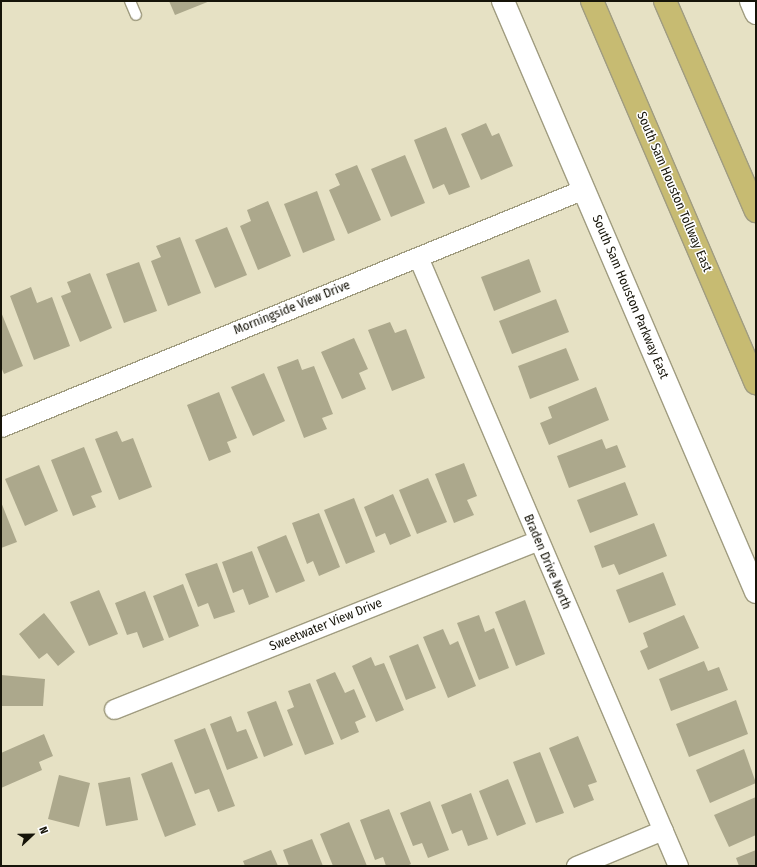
<!DOCTYPE html>
<style>
body{margin:0}
#map{position:relative;width:757px;height:867px;overflow:hidden;background:#e6e1c4;font-family:"Fira Sans Condensed",sans-serif}
div>[style]{position:absolute}
.building>*{inset:0;background:#aca88c}
.roads{filter:drop-shadow(1px 0 #a09c80) drop-shadow(-1px 0 #a09c80) drop-shadow(0 1px #a09c80) drop-shadow(0 -1px #a09c80)}
.lane>*{height:10px;margin:-5px;padding:0 5px;transform-origin:5px;border-radius:5px;background:#fff}
.street>*{height:19px;margin:-9.5px;padding:0 9.5px;transform-origin:9.5px;border-radius:9.5px;background:#fff}
.secondary>*{height:22px;margin:-11px;padding:0 11px;transform-origin:11px;border-radius:11px;background:#fff}
.highway>*{height:22px;margin:-11px;padding:0 11px;transform-origin:11px;border-radius:11px;background:#c7bb72}
span{translate:-50% -50%;white-space:nowrap;text-align:center;line-height:1.15;-webkit-text-stroke:3px #fff;paint-order:stroke}
.street-label{font-size:13px;color:#161409}
.frame{position:absolute;inset:0;border:2px solid #161409;pointer-events:none}
.north{position:absolute;left:12px;top:815px;width:40px;height:40px;-webkit-text-stroke:3px #fff;paint-order:stroke;rotate:68deg;font-size:11px;font-weight:700;line-height:16px;text-align:center;color:#161409}
.north::after{content:'';display:block;margin:auto;width:14px;height:18px;background:#161409;clip-path:polygon(50% 0,100% 100%,50% 72%,0 100%)}
</style>
<div id="map">
<div class="building">
<div style="clip-path:polygon(169px 1px,210px 1px,175px 15px)"></div>
<div style="clip-path:polygon(486px 123px,492px 136px,499px 133px,513px 166px,481px 180px,461px 134px)"></div>
<div style="clip-path:polygon(446px 127px,470px 187px,449px 195px,444px 184px,433px 189px,414px 140px)"></div>
<div style="clip-path:polygon(405px 155px,425px 203px,391px 217px,371px 169px)"></div>
<div style="clip-path:polygon(357px 165px,381px 220px,348px 234px,329px 190px,340px 185px,335px 174px)"></div>
<div style="clip-path:polygon(317px 191px,335px 240px,303px 253px,284px 204px)"></div>
<div style="clip-path:polygon(268px 201px,291px 256px,258px 270px,240px 226px,251px 221px,247px 210px)"></div>
<div style="clip-path:polygon(227px 227px,247px 275px,215px 288px,195px 240px)"></div>
<div style="clip-path:polygon(180px 237px,201px 293px,168px 306px,151px 261px,161px 257px,156px 246px)"></div>
<div style="clip-path:polygon(529px 259px,541px 292px,494px 311px,481px 277px)"></div>
<div style="clip-path:polygon(139px 262px,157px 311px,124px 323px,106px 274px)"></div>
<div style="clip-path:polygon(90px 273px,112px 328px,80px 342px,61px 296px,71px 292px,67px 282px)"></div>
<div style="clip-path:polygon(31px 287px,37px 303px,52px 297px,70px 346px,34px 360px,10px 296px)"></div>
<div style="clip-path:polygon(556px 299px,569px 332px,512px 354px,499px 321px)"></div>
<div style="clip-path:polygon(1px 312px,23px 366px,4px 374px,1px 367px)"></div>
<div style="clip-path:polygon(390px 322px,395px 333px,406px 329px,425px 378px,392px 391px,368px 330px)"></div>
<div style="clip-path:polygon(354px 338px,368px 369px,359px 373px,366px 389px,342px 399px,321px 352px)"></div>
<div style="clip-path:polygon(566px 348px,579px 380px,530px 399px,518px 366px)"></div>
<div style="clip-path:polygon(298px 359px,302px 370px,314px 366px,333px 414px,322px 418px,327px 429px,304px 438px,277px 367px)"></div>
<div style="clip-path:polygon(264px 373px,285px 421px,253px 436px,231px 387px)"></div>
<div style="clip-path:polygon(596px 387px,609px 420px,549px 445px,540px 423px,552px 418px,548px 407px)"></div>
<div style="clip-path:polygon(219px 392px,237px 438px,227px 442px,231px 452px,209px 461px,187px 405px)"></div>
<div style="clip-path:polygon(117px 431px,122px 442px,133px 438px,152px 487px,119px 500px,95px 439px)"></div>
<div style="clip-path:polygon(602px 439px,606px 449px,617px 445px,626px 467px,569px 488px,557px 456px)"></div>
<div style="clip-path:polygon(84px 447px,102px 492px,91px 496px,96px 507px,73px 516px,51px 460px)"></div>
<div style="clip-path:polygon(464px 463px,477px 496px,467px 500px,474px 515px,454px 523px,435px 474px)"></div>
<div style="clip-path:polygon(39px 465px,58px 511px,25px 526px,5px 479px)"></div>
<div style="clip-path:polygon(428px 478px,447px 522px,417px 534px,399px 490px)"></div>
<div style="clip-path:polygon(625px 482px,638px 515px,590px 533px,577px 500px)"></div>
<div style="clip-path:polygon(393px 494px,411px 536px,390px 545px,385px 533px,376px 537px,364px 507px)"></div>
<div style="clip-path:polygon(354px 498px,375px 552px,346px 564px,324px 510px)"></div>
<div style="clip-path:polygon(1px 502px,17px 542px,1px 548px)"></div>
<div style="clip-path:polygon(319px 513px,340px 567px,319px 576px,313px 561px,307px 564px,292px 523px)"></div>
<div style="clip-path:polygon(654px 523px,667px 556px,619px 575px,614px 564px,602px 568px,594px 546px)"></div>
<div style="clip-path:polygon(286px 535px,305px 581px,276px 593px,257px 547px)"></div>
<div style="clip-path:polygon(252px 551px,269px 597px,249px 605px,243px 589px,233px 593px,222px 562px)"></div>
<div style="clip-path:polygon(217px 563px,235px 612px,214px 619px,208px 603px,198px 607px,185px 574px)"></div>
<div style="clip-path:polygon(663px 572px,676px 605px,629px 623px,616px 590px)"></div>
<div style="clip-path:polygon(183px 584px,199px 626px,169px 638px,153px 596px)"></div>
<div style="clip-path:polygon(99px 590px,118px 634px,89px 646px,70px 602px)"></div>
<div style="clip-path:polygon(145px 591px,164px 640px,143px 648px,137px 632px,127px 635px,115px 603px)"></div>
<div style="clip-path:polygon(525px 600px,545px 654px,516px 666px,495px 612px)"></div>
<div style="clip-path:polygon(44px 613px,75px 652px,58px 666px,47px 653px,39px 659px,19px 634px)"></div>
<div style="clip-path:polygon(479px 615px,485px 632px,494px 628px,509px 668px,479px 680px,457px 623px)"></div>
<div style="clip-path:polygon(684px 615px,699px 648px,648px 670px,640px 651px,648px 647px,643px 633px)"></div>
<div style="clip-path:polygon(443px 629px,450px 645px,458px 641px,476px 686px,448px 698px,423px 637px)"></div>
<div style="clip-path:polygon(418px 644px,436px 688px,406px 700px,389px 656px)"></div>
<div style="clip-path:polygon(371px 657px,375px 666px,384px 663px,404px 710px,376px 722px,352px 666px)"></div>
<div style="clip-path:polygon(704px 661px,708px 671px,719px 667px,728px 690px,671px 711px,659px 679px)"></div>
<div style="clip-path:polygon(335px 672px,345px 693px,354px 689px,366px 717px,355px 722px,359px 732px,341px 740px,316px 680px)"></div>
<div style="clip-path:polygon(1px 675px,45px 679px,43px 706px,1px 706px)"></div>
<div style="clip-path:polygon(310px 683px,334px 744px,305px 755px,287px 710px,294px 707px,288px 691px)"></div>
<div style="clip-path:polygon(736px 700px,748px 734px,689px 757px,676px 724px)"></div>
<div style="clip-path:polygon(276px 701px,293px 745px,264px 757px,247px 712px)"></div>
<div style="clip-path:polygon(231px 716px,237px 732px,246px 729px,258px 758px,227px 770px,210px 724px)"></div>
<div style="clip-path:polygon(205px 728px,235px 806px,218px 812px,209px 789px,195px 794px,174px 740px)"></div>
<div style="clip-path:polygon(44px 734px,53px 756px,39px 762px,42px 770px,1px 788px,1px 753px)"></div>
<div style="clip-path:polygon(578px 736px,597px 782px,588px 785px,594px 800px,574px 808px,549px 748px)"></div>
<div style="clip-path:polygon(744px 749px,756px 783px,710px 803px,696px 770px)"></div>
<div style="clip-path:polygon(540px 752px,564px 813px,536px 823px,513px 762px)"></div>
<div style="clip-path:polygon(172px 762px,196px 825px,165px 837px,141px 774px)"></div>
<div style="clip-path:polygon(59px 775px,90px 783px,79px 827px,48px 819px)"></div>
<div style="clip-path:polygon(130px 777px,138px 820px,106px 826px,98px 783px)"></div>
<div style="clip-path:polygon(508px 779px,526px 824px,497px 836px,479px 791px)"></div>
<div style="clip-path:polygon(471px 793px,488px 839px,468px 846px,462px 830px,452px 834px,441px 805px)"></div>
<div style="clip-path:polygon(756px 797px,756px 835px,729px 847px,714px 815px)"></div>
<div style="clip-path:polygon(430px 801px,449px 850px,428px 858px,422px 843px,413px 846px,400px 813px)"></div>
<div style="clip-path:polygon(389px 809px,411px 864px,407px 866px,386px 866px,383px 857px,375px 860px,360px 820px)"></div>
<div style="clip-path:polygon(349px 822px,367px 866px,333px 866px,320px 834px)"></div>
<div style="clip-path:polygon(312px 839px,323px 866px,289px 866px,283px 850px)"></div>
<div style="clip-path:polygon(271px 850px,278px 866px,245px 866px,243px 861px)"></div>
<div style="clip-path:polygon(756px 850px,756px 866px,739px 866px,736px 858px)"></div>
</div>
<div class="roads">
<div class="lane">
<div style="left:130px;top:1px;width:15px;rotate:67deg"></div>
</div>
<div class="street">
<div style="left:418px;top:257px;width:662px;rotate:66.88deg"></div>
<div style="left:1px;top:427px;width:630px;rotate:-22.21deg"></div>
<div style="left:114px;top:709px;width:456px;rotate:-21.7deg"></div>
<div style="left:576px;top:866px;width:94px;rotate:-22.5deg"></div>
</div>
<div class="secondary">
<div style="left:503px;top:1px;width:643px;rotate:66.82deg"></div>
<div style="left:751px;top:1px;width:13px;rotate:67deg"></div>
</div>
<div class="highway">
<div style="left:592px;top:1px;width:416px;rotate:66.8deg"></div>
<div style="left:665px;top:1px;width:229px;rotate:66.6deg"></div>
</div>
</div>
<div class="street-label">
<span style="left:674px;top:192px;rotate:67deg">South Sam Houston Tollway East</span>
<span style="left:630px;top:297px;rotate:67deg">South Sam Houston Parkway East</span>
<span style="left:292px;top:308px;rotate:-22deg">Morningside View Drive</span>
<span style="left:547px;top:562px;rotate:67deg">Braden Drive North</span>
<span style="left:326px;top:625px;rotate:-22deg">Sweetwater View Drive</span>
</div>
<div class="frame"></div>
<div class="north">N</div>
</div>
